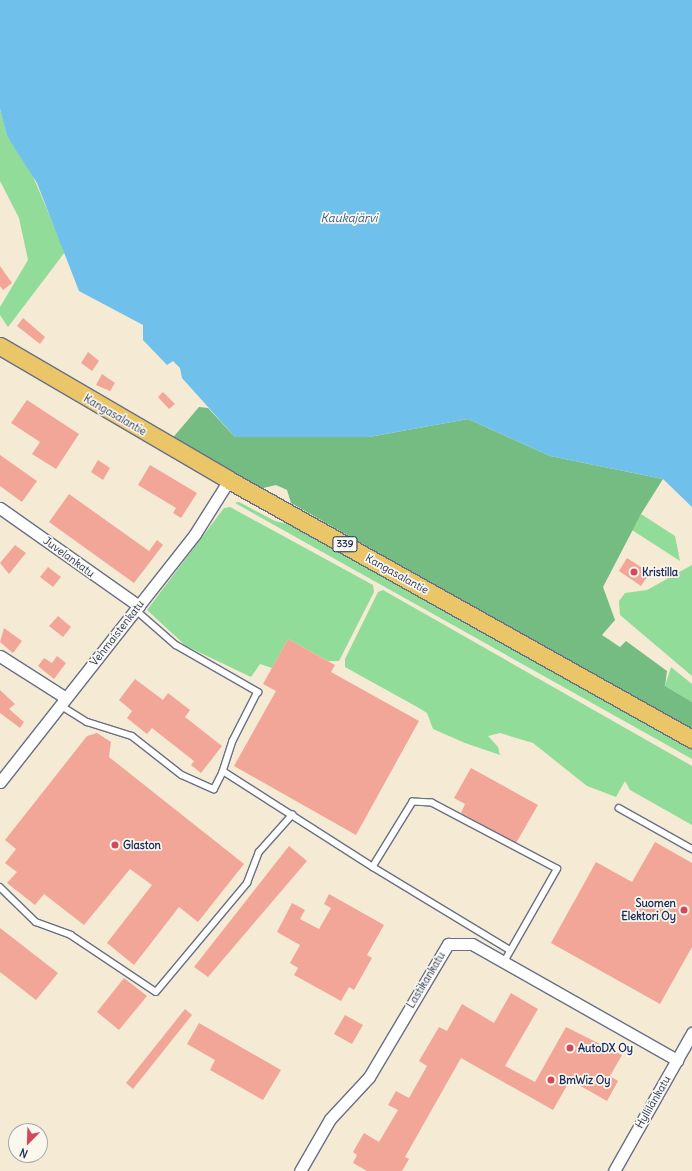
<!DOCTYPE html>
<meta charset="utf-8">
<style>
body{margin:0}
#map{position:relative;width:692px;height:1171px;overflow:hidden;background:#f5ead4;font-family:Delius,sans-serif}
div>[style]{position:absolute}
.green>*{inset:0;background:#91dc99}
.forest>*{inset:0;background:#74bc81}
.water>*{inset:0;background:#6fc0eb}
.building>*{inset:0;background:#f2a698}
.roads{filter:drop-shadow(1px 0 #677087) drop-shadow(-1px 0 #677087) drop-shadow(0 1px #677087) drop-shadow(0 -1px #677087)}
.service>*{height:5.5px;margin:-2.75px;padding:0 2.75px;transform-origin:2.75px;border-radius:2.75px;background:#fff}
.minor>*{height:11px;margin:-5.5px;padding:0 5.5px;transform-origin:5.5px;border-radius:5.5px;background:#fff}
.primary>*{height:17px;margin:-8.5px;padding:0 8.5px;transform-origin:8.5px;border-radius:8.5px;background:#ebc669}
.dots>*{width:11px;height:11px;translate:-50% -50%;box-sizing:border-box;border:2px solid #fbf7ec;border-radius:50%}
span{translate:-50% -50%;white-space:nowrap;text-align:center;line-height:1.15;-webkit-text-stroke:3.5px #fbf7ec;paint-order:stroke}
.shield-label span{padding:1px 3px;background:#fbf7ec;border:1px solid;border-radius:3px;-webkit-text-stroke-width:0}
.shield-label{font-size:10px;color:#1b2f5e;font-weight:700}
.street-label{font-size:11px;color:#1b2f5e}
.poi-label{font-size:11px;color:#1b2f5e;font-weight:700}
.left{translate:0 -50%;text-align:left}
.right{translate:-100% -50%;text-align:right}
.water-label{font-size:12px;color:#345a88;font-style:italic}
.north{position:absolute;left:8px;top:1123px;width:40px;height:40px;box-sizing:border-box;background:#fbf7ec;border:1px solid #a1a7b3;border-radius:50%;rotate:203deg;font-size:11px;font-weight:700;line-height:16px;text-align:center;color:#1b2f5e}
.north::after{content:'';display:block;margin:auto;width:14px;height:18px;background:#d1495b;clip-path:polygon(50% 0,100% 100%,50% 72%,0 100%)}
</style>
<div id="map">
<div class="green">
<div style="clip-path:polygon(0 109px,7px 136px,29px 167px,65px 252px,8px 327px,0 315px,0 307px,28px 260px,19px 218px,0 181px)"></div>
<div style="clip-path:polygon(239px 502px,275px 521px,299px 527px,692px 747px,692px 759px,235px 503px)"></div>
<div style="clip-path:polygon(230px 507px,373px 585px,374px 592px,339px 661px,328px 661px,288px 639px,272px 668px,260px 664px,251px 677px,186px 646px,147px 610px,224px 508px)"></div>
<div style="clip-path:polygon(641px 514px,675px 536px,680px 561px,632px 530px)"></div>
<div style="clip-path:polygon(692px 565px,692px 676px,620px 615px,619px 601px,625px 593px,647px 590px)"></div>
<div style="clip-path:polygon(383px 590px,692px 766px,692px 825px,630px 790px,625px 781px,616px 797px,587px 786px,533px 743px,500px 733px,488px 736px,498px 747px,500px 755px,465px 743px,433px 729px,427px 713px,419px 708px,345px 667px,345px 659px,378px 592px)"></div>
<div style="clip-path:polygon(671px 667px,692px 684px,692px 702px,665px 686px)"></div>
</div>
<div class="forest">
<div style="clip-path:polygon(199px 407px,208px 408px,235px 437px,369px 437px,468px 419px,550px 456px,663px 479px,641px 514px,603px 587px,615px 620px,602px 635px,620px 647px,626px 641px,667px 671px,665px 686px,692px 702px,692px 731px,291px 503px,287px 490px,276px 485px,259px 489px,170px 441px)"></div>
</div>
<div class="water">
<div style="clip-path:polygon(0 0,692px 0,692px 507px,663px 479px,550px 456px,468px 419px,369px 437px,235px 437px,182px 378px,180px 368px,173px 361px,167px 365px,143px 340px,143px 325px,79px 291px,37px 183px,7px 136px,0 109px)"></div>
</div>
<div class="building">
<div style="clip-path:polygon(0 266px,12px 283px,3px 290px,0 286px)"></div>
<div style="clip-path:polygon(23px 318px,45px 337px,40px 344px,17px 326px)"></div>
<div style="clip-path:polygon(88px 352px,99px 361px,92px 371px,81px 363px)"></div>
<div style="clip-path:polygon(102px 374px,115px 383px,110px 391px,96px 385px)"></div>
<div style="clip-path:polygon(163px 392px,175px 404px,169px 409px,158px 397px)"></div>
<div style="clip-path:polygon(27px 400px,79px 434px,56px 469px,32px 454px,40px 442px,11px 423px)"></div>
<div style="clip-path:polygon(0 455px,37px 481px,22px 502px,0 486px)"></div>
<div style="clip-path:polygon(98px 460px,110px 468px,103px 480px,91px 472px)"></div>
<div style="clip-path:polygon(150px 465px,197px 493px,181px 518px,173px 513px,176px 508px,138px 485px)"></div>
<div style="clip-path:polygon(69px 494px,149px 551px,157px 540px,163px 545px,134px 583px,49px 522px)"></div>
<div style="clip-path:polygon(15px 545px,26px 553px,9px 574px,0 563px)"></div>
<div style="clip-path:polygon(627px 558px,650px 573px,641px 586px,619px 571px)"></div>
<div style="clip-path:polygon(48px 567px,61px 577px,53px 587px,40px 577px)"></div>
<div style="clip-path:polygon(58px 616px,71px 627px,63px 637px,49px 626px)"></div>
<div style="clip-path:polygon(4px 628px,22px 641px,13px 653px,0 642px)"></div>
<div style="clip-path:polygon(288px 639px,335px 665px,331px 672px,419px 721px,356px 835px,234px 766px,276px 691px,263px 684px)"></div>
<div style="clip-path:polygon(57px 656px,66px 663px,54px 679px,38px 666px,44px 658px,52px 663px)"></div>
<div style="clip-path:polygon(135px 679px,163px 700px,168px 693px,190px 710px,185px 717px,222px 746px,201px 773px,191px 765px,194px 761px,152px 728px,147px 734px,127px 718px,132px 711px,119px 700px)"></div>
<div style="clip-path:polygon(0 690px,15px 704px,9px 709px,24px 722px,20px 728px,0 713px)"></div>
<div style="clip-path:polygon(97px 733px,111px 742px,109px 757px,244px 864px,198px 922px,179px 907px,134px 965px,107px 943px,152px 885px,130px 869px,84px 925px,44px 894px,35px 905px,7px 883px,17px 872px,5px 863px,16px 849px,5px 840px,87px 736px)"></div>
<div style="clip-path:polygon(471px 768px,538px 805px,516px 843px,461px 813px,465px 804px,454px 798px)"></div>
<div style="clip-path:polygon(655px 842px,692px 863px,692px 947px,660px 1004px,551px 943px,596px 862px,632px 882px)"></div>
<div style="clip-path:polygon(289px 846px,307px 861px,208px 977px,194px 967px)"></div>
<div style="clip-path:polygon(329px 894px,384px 925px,367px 955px,372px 958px,354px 990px,349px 987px,341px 1001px,294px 975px,298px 968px,290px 963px,300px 945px,277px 932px,292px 903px,305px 910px,300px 919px,319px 929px,331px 908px,324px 904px)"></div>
<div style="clip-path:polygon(0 928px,58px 973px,36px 1000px,0 972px)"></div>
<div style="clip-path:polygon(124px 978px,147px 996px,119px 1030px,97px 1012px)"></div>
<div style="clip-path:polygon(511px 993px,538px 1009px,505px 1066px,535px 1082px,566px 1027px,622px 1055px,610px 1076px,618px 1081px,607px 1101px,570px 1080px,553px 1110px,461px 1058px,405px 1157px,409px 1159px,402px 1171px,367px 1171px,353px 1163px,357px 1155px,353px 1152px,364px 1133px,379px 1142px,398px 1110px,388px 1105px,396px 1091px,409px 1098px,427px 1066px,419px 1061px,439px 1027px,447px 1031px,462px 1004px,494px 1023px)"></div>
<div style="clip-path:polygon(185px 1009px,192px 1015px,133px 1089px,126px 1083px)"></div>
<div style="clip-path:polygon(345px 1015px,363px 1025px,352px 1044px,334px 1034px)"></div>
<div style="clip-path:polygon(199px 1023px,281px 1070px,263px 1100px,210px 1070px,215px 1060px,187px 1044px)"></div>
</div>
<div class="roads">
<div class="service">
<div style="left:136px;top:610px;width:53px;rotate:41.2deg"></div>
<div style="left:176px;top:645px;width:95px;rotate:29.8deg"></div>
<div style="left:258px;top:692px;width:55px;rotate:117deg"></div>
<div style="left:233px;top:741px;width:32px;rotate:108deg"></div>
<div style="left:223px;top:771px;width:178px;rotate:32.6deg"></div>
<div style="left:60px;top:705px;width:32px;rotate:32deg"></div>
<div style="left:87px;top:722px;width:47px;rotate:17.3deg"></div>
<div style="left:132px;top:736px;width:63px;rotate:38deg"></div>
<div style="left:182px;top:775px;width:35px;rotate:24deg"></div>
<div style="left:214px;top:789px;width:20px;rotate:-63deg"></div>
<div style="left:619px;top:808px;width:84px;rotate:29.3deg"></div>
<div style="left:0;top:887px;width:50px;rotate:44.2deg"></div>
<div style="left:36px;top:922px;width:37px;rotate:20deg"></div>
<div style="left:71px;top:935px;width:102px;rotate:33.8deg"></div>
<div style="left:156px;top:992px;width:142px;rotate:-50.1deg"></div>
<div style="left:247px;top:883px;width:33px;rotate:-69deg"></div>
<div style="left:259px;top:852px;width:50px;rotate:-48.3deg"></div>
<div style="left:504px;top:962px;width:107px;rotate:-60.3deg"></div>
<div style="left:557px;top:869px;width:141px;rotate:-152.2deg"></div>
<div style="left:432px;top:803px;width:19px;rotate:-177deg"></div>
<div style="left:413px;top:802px;width:76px;rotate:121.6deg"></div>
<div style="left:373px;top:867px;width:160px;rotate:31.2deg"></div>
</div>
<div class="minor">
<div style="left:0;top:508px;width:170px;rotate:35.2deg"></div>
<div style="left:0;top:656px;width:78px;rotate:32.5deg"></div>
<div style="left:0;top:782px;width:315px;rotate:-51.8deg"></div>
<div style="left:195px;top:534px;width:64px;rotate:-57.8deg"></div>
<div style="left:300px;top:1171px;width:60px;rotate:-60deg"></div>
<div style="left:330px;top:1119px;width:57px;rotate:-47.1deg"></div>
<div style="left:369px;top:1077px;width:155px;rotate:-59.3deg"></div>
<div style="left:448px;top:944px;width:24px"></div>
<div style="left:472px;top:944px;width:236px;rotate:29.5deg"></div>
<div style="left:614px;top:1171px;width:159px;rotate:-60.5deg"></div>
</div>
<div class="primary">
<div style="left:0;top:346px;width:265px;rotate:30.3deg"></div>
<div style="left:229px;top:480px;width:531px;rotate:29.22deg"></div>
</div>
</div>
<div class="dots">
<div style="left:634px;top:572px;background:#d1495b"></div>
<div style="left:115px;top:845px;background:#d1495b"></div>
<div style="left:684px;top:910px;background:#d1495b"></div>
<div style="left:570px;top:1048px;background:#d1495b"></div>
<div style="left:551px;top:1080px;background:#d1495b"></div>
</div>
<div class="shield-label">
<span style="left:345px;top:544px">339</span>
</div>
<div class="street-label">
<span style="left:115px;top:415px;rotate:30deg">Kangasalantie</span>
<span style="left:69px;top:557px;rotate:36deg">Juvelankatu</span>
<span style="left:397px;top:574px;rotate:29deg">Kangasalantie</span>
<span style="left:117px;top:633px;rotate:-52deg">Vehmaistenkatu</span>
<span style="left:426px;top:980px;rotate:-59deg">Lastikankatu</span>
<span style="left:653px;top:1102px;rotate:-60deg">Hyllilänkatu</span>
</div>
<div class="poi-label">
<span class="left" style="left:642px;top:572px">Kristilla</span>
<span class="left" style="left:123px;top:845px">Glaston</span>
<span class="right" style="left:676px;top:910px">Suomen<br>Elektori Oy</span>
<span class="left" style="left:578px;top:1048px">AutoDX Oy</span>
<span class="left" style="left:559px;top:1080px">BmWiz Oy</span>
</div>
<div class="water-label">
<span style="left:349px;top:218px">Kaukajärvi</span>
</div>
<div class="north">N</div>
</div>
